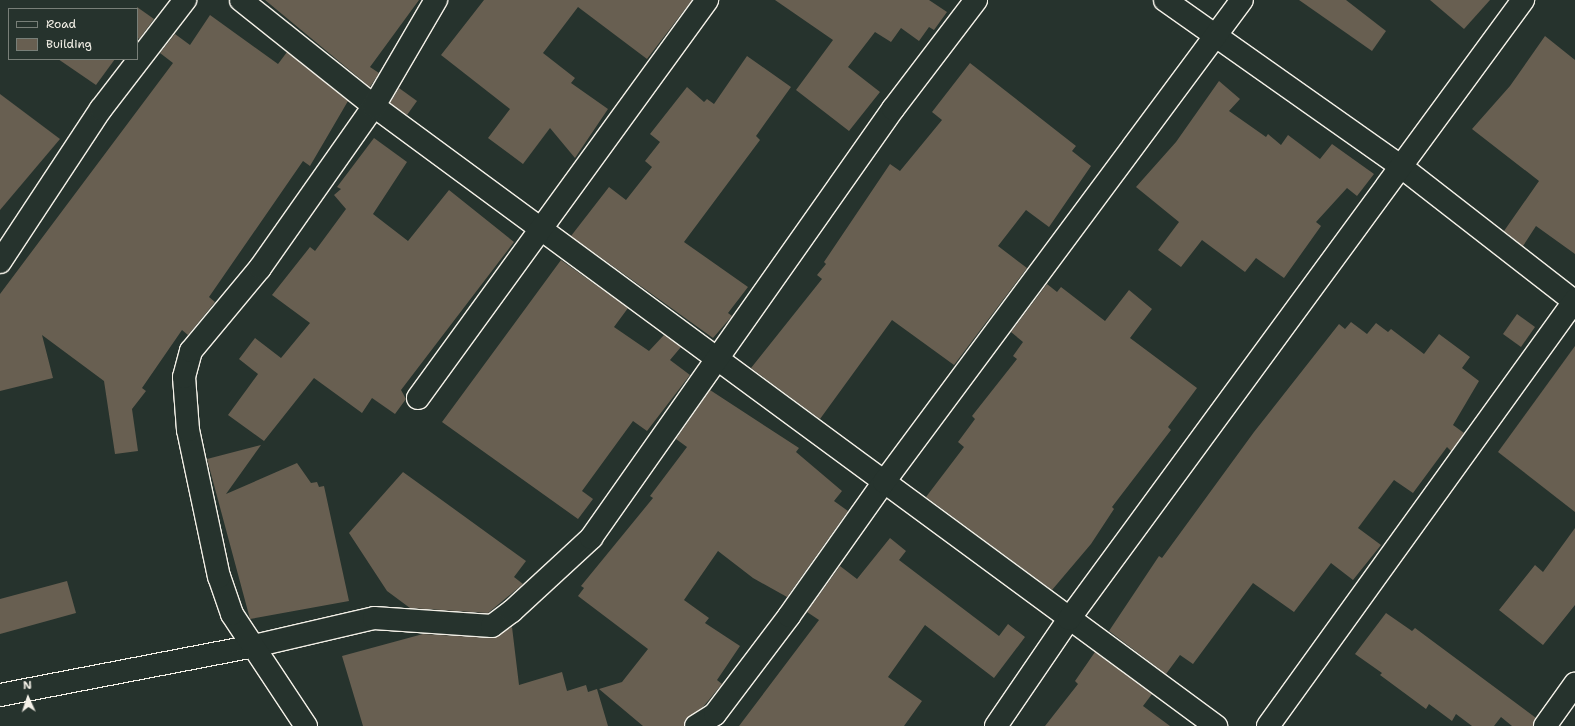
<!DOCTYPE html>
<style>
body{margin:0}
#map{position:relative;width:1575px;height:726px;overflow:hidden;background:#26332d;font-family:"Shantell Sans",sans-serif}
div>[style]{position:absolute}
.building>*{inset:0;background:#685f51}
.roads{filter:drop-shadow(1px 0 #f4f1e8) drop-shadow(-1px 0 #f4f1e8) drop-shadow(0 1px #f4f1e8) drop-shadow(0 -1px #f4f1e8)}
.street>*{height:22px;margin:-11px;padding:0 11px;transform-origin:11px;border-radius:11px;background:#26332d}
span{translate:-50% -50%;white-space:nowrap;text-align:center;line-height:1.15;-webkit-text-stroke:3.5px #26332d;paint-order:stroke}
.legend{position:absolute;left:8px;top:8px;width:130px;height:52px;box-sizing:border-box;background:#26332d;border:1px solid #787f78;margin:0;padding:5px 7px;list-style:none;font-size:12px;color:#f4f1e8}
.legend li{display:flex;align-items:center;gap:8px;height:20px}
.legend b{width:20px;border:1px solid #787f78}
.north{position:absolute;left:8px;top:678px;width:40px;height:40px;-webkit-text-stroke:3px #26332d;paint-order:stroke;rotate:357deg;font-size:11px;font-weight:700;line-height:16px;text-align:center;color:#f4f1e8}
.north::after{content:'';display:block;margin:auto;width:14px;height:18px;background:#f4f1e8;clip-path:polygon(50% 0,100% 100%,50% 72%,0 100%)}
</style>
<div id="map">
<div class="building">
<div style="clip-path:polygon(265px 0,419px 0,370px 67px,379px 73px,370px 87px)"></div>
<div style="clip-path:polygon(484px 0,692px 0,647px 59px,578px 7px,543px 53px,575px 78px,571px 83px,608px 109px,575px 158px,550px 128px,523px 164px,488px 138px,510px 109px,441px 55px)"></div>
<div style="clip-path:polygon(775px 0,929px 0,947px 12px,934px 30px,929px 27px,919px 41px,901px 28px,891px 42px,875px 32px,848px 67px,880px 92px,849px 131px,796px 90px,833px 40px)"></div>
<div style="clip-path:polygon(1299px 0,1346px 0,1386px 31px,1372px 51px)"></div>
<div style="clip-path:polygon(1430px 0,1490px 0,1464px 29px)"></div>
<div style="clip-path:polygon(137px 7px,154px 19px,139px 39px,137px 37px)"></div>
<div style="clip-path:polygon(210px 15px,278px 64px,287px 52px,348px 101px,310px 166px,303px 161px,209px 297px,215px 302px,188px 335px,182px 330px,142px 388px,146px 391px,132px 409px,138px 451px,115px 454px,104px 381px,42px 335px,53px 378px,0 391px,0 294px,173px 63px,160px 53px,175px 34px,190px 45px)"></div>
<div style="clip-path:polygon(1545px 36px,1575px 60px,1575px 254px,1536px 226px,1523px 246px,1504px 231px,1539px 181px,1472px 129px,1510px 86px)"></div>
<div style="clip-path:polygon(747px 56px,791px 87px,756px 136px,760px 140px,684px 242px,748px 287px,728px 313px,732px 316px,713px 338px,571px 236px,609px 187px,626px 200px,652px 167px,645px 161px,660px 142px,650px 134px,687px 87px,704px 102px,707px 99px,714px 104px)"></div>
<div style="clip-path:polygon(58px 59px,115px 59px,96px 85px)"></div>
<div style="clip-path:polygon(970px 63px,1076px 146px,1072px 151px,1091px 166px,1049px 227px,1026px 210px,998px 246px,1027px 268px,954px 365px,892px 320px,820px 419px,751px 368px,822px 279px,817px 275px,826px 264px,824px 262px,890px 164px,900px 171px,942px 120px,932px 112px)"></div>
<div style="clip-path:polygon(1219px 81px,1240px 99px,1229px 111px,1266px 137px,1268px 134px,1281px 145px,1288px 135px,1320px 159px,1332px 144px,1374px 174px,1357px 196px,1347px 188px,1316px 222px,1321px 226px,1284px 278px,1256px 258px,1245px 272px,1202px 240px,1181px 267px,1158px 250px,1179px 222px,1136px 187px,1176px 142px)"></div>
<div style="clip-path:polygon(399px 88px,417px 101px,407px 115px,390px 103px)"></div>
<div style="clip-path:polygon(0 94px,60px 139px,0 210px)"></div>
<div style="clip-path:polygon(374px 138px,407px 162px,373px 214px,408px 241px,449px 190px,514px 242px,401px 390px,406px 399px,395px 414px,372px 398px,362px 413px,314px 378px,264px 441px,228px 415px,258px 374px,239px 359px,255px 338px,281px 358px,310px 323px,272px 295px,310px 247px,315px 251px,346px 209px,334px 195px,341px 189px,337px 187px)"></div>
<div style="clip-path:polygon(561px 260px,628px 308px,614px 327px,649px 351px,664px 335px,681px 347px,670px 360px,690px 375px,647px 431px,633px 421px,582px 491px,593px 499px,578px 519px,442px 422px)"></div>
<div style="clip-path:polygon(1047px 284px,1057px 292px,1061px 287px,1105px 321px,1129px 290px,1152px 309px,1130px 338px,1197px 388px,1168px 427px,1171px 430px,1112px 507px,1114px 509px,1091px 544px,1052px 590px,926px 497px,964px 447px,958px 442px,975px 419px,972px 416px,1017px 359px,1013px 356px,1023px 342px,1011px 332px)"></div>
<div style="clip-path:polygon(1517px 314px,1535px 327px,1521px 347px,1503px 334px)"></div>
<div style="clip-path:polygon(1351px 322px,1367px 334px,1376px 323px,1388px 332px,1391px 329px,1424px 354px,1439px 334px,1470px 357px,1462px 368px,1479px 381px,1453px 425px,1464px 433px,1451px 451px,1447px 447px,1413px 493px,1394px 480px,1358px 528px,1381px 545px,1353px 580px,1331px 563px,1294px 612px,1253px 583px,1193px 664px,1180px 655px,1166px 674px,1109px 631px,1159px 556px,1162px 558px,1254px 432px,1339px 324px,1345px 329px)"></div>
<div style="clip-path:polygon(1575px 346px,1575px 512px,1498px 452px)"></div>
<div style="clip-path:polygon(710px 390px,799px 448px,796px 452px,842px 491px,834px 501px,848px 511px,787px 597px,753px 578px,718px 551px,684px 600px,709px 618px,705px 623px,740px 646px,717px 680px,722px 684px,703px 707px,685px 720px,684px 726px,643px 726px,599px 689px,622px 682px,648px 649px,578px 596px,584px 588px,581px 586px,653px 498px,650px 496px,687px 447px,676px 439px)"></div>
<div style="clip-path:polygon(261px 445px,226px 494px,297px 463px,311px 483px,317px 482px,319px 487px,324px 486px,349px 601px,250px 619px,207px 459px)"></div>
<div style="clip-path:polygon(403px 472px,526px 561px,514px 577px,523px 584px,488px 613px,410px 608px,387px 591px,349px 533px)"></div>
<div style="clip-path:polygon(1575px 528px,1575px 605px,1543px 645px,1499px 610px,1535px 565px,1543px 572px)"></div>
<div style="clip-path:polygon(890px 538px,906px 551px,899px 560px,999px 636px,1008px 624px,1025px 637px,994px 678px,925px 625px,888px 677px,922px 701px,904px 726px,739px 726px,819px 620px,807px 612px,840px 566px,857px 579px)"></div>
<div style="clip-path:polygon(67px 581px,76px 613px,0 634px,0 599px)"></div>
<div style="clip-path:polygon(1386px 613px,1412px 631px,1415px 628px,1536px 718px,1533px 726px,1512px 726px,1501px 717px,1494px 726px,1472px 726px,1456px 714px,1452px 721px,1429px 704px,1426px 709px,1380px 675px,1382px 673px,1355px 654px)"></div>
<div style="clip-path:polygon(512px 627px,519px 685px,562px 672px,567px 691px,586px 685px,588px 692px,597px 689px,608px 726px,363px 726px,342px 656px,423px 634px,492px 638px)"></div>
<div style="clip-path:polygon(1095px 652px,1152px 694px,1143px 706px,1170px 726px,1045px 726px,1078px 684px,1075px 681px)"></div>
</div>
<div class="roads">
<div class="street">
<div style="left:241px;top:0;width:170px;rotate:38.6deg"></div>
<div style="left:374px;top:106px;width:1046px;rotate:36.37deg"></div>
<div style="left:1165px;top:0;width:286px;rotate:35.2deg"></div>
<div style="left:1399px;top:165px;width:223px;rotate:37.9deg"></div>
<div style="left:0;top:262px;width:183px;rotate:-56.6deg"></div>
<div style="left:101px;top:109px;width:138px;rotate:-52.4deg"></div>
<div style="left:418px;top:398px;width:492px;rotate:-54deg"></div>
<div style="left:0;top:695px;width:259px;rotate:-10.9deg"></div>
<div style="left:254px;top:646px;width:123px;rotate:-13.1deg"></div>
<div style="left:374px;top:618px;width:118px;rotate:3.9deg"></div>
<div style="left:492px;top:626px;width:25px;rotate:-37deg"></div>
<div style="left:512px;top:611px;width:108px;rotate:-42.7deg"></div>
<div style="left:591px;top:538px;width:525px;rotate:-54.86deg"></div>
<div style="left:893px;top:109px;width:137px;rotate:-52.7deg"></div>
<div style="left:306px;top:726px;width:134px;rotate:-123.5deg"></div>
<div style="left:232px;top:614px;width:39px;rotate:-109deg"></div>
<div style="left:219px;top:577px;width:150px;rotate:-101.9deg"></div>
<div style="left:188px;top:430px;width:53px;rotate:-94.3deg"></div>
<div style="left:184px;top:377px;width:27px;rotate:-75deg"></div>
<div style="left:191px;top:351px;width:108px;rotate:-50.3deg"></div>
<div style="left:260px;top:268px;width:198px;rotate:-54.9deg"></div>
<div style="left:374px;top:106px;width:123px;rotate:-59.7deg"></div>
<div style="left:696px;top:726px;width:22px;rotate:-32deg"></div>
<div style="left:715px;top:714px;width:123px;rotate:-52.9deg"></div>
<div style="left:789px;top:616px;width:164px;rotate:-54.7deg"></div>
<div style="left:884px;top:482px;width:600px;rotate:-53.4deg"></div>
<div style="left:996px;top:726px;width:130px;rotate:-55.7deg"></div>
<div style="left:1069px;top:619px;width:768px;rotate:-53.74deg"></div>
<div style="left:1268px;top:726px;width:525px;rotate:-54.22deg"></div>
<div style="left:1545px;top:726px;width:52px;rotate:-54.5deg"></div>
</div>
</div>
<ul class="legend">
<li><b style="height:5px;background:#26332d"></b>Road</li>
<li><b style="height:11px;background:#685f51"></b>Building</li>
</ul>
<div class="north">N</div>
</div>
